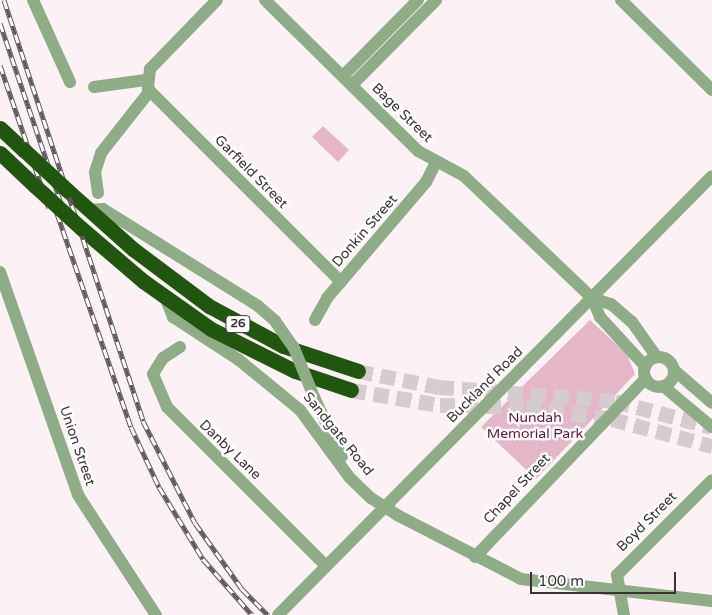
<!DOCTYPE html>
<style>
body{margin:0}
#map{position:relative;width:712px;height:615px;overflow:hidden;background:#fcf2f6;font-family:"Varela Round",sans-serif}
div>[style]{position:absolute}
.green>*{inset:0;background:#e5b6c8}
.highway-tunnel>*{height:15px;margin-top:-7.5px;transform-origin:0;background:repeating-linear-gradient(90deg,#d6ccd0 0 15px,transparent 0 23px)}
.minor>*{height:12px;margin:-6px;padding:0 6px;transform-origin:6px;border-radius:6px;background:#8ead86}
.minor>.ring{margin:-6px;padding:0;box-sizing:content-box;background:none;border:12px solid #8ead86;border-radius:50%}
.highway>*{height:15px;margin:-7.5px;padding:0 7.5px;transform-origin:7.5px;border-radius:7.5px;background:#21560e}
.rail>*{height:5px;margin-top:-2.5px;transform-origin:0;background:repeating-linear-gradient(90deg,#fff 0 9px,#62585c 0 18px);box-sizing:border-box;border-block:1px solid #62585c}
.minor-bridge>*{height:12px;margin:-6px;padding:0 6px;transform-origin:6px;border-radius:6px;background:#8ead86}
.highway-bridge>*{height:15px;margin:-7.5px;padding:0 7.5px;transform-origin:7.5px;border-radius:7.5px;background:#21560e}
span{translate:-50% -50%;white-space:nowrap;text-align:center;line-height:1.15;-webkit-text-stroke:5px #fff;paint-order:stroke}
.shield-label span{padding:1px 4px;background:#fff;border:1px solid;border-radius:4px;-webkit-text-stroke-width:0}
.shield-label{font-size:12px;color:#3c3236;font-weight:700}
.street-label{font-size:14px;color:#3c3236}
.park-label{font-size:14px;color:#61153c}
.scale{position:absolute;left:530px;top:572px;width:146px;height:22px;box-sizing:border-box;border:2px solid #3c3236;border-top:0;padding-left:6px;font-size:15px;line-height:18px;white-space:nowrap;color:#3c3236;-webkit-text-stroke:4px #fff;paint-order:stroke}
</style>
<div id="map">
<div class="green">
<div style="clip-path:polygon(323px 126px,349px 150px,338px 162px,312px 137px)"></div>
<div style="clip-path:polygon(590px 320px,627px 354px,635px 374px,536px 479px,481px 427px)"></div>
</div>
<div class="highway-tunnel">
<div style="left:358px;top:371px;width:83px;rotate:11.2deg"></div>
<div style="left:439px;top:387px;width:177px;rotate:4.5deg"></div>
<div style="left:615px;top:401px;width:100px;rotate:15deg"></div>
<div style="left:351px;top:390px;width:90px;rotate:9.6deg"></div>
<div style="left:440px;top:405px;width:86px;rotate:1.3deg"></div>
<div style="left:526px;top:407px;width:87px;rotate:7.9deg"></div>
<div style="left:612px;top:419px;width:104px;rotate:15.1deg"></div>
</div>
<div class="minor">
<div style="left:33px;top:0;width:90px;rotate:65.7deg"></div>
<div style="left:217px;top:0;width:96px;rotate:134.2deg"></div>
<div style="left:150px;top:69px;width:20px;rotate:96deg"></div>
<div style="left:148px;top:89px;width:273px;rotate:45deg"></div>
<div style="left:265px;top:0;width:215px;rotate:44.6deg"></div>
<div style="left:418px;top:151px;width:52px;rotate:28.5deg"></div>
<div style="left:464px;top:176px;width:177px;rotate:43.6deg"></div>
<div style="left:592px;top:298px;width:20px;rotate:18deg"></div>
<div style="left:611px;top:304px;width:28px;rotate:41deg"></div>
<div style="left:632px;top:322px;width:42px;rotate:54.8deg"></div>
<div style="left:621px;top:0;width:128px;rotate:44.7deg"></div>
<div style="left:343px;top:76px;width:107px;rotate:-45.4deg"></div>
<div style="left:352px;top:85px;width:120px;rotate:-45.3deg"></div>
<div style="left:94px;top:87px;width:52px;rotate:-7.7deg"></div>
<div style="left:98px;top:193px;width:21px;rotate:-98deg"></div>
<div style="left:95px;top:172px;width:20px;rotate:-72deg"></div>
<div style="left:101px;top:153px;width:78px;rotate:-51.8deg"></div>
<div style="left:88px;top:210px;width:15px;rotate:-4deg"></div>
<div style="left:103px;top:209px;width:183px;rotate:32deg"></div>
<div style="left:258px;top:306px;width:23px;rotate:41deg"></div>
<div style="left:0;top:272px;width:236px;rotate:70.7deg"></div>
<div style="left:78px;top:495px;width:143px;rotate:57deg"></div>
<div style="left:165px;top:297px;width:22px;rotate:68deg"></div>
<div style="left:173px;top:317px;width:79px;rotate:33.1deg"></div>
<div style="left:239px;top:360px;width:79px;rotate:39.3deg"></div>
<div style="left:300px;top:410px;width:84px;rotate:53.7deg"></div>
<div style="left:350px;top:478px;width:29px;rotate:44deg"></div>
<div style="left:371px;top:498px;width:33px;rotate:33deg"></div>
<div style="left:399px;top:516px;width:137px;rotate:27.3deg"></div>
<div style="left:521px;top:579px;width:192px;rotate:6.6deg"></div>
<div style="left:592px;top:298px;width:21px;rotate:67deg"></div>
<div style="left:600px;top:317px;width:67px;rotate:47.4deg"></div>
<div style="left:315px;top:320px;width:25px;rotate:-61deg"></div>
<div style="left:327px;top:298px;width:153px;rotate:-49.5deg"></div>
<div style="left:426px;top:182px;width:22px;rotate:-63deg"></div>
<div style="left:180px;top:347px;width:20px;rotate:147deg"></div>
<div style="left:163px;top:358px;width:19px;rotate:122deg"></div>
<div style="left:153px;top:374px;width:36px;rotate:67deg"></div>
<div style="left:167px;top:407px;width:225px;rotate:45deg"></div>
<div class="ring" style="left:644px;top:357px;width:18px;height:18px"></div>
<div style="left:674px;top:370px;width:50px;rotate:41deg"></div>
<div style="left:663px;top:386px;width:64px;rotate:39.9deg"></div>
<div style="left:314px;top:397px;width:66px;rotate:65deg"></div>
<div style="left:475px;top:557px;width:246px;rotate:-46.3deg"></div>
<div style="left:278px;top:615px;width:617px;rotate:-45.33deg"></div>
<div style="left:624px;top:615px;width:41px;rotate:-99.9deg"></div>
<div style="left:617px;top:575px;width:134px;rotate:-45deg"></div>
</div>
<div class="highway">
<div style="left:0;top:128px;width:33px;rotate:43deg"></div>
<div style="left:0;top:153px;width:47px;rotate:43.3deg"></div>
<div style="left:67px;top:190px;width:89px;rotate:41.8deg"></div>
<div style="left:133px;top:249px;width:95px;rotate:36.9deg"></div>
<div style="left:209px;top:306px;width:84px;rotate:28.4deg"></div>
<div style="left:283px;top:346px;width:79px;rotate:18.4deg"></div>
<div style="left:81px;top:228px;width:82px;rotate:40.5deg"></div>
<div style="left:143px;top:281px;width:83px;rotate:35.2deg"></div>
<div style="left:211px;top:329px;width:94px;rotate:26.6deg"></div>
<div style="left:295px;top:371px;width:59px;rotate:18.7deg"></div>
</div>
<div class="rail">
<div style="left:4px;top:0;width:443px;rotate:71.7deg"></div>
<div style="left:143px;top:421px;width:114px;rotate:63deg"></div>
<div style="left:195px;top:523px;width:81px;rotate:54.5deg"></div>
<div style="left:242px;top:589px;width:37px;rotate:45deg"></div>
<div style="left:0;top:23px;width:190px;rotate:71.3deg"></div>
<div style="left:0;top:65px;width:151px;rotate:71.1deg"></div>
<div style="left:51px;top:196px;width:244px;rotate:70.9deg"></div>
<div style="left:131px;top:427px;width:66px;rotate:65deg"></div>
<div style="left:159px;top:487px;width:84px;rotate:58.6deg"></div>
<div style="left:203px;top:559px;width:74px;rotate:48.8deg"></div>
</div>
<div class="minor-bridge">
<div style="left:275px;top:321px;width:33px;rotate:55deg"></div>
<div style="left:294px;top:348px;width:53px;rotate:67.8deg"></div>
</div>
<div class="highway-bridge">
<div style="left:24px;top:150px;width:59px;rotate:42.9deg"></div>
<div style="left:34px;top:185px;width:64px;rotate:42.5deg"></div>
</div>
<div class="shield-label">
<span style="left:238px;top:324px">26</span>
</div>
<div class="street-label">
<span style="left:402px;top:113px;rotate:44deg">Bage Street</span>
<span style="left:251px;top:172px;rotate:45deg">Garfield Street</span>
<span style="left:365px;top:231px;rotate:-49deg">Donkin Street</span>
<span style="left:485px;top:385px;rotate:-45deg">Buckland Road</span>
<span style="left:338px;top:434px;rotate:51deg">Sandgate Road</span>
<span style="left:77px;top:446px;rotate:71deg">Union Street</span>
<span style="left:230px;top:450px;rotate:44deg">Danby Lane</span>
<span style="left:517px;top:489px;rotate:-47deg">Chapel Street</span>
<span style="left:647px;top:522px;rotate:-45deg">Boyd Street</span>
</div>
<div class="park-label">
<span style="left:535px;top:426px">Nundah<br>Memorial Park</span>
</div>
<div class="scale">100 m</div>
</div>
